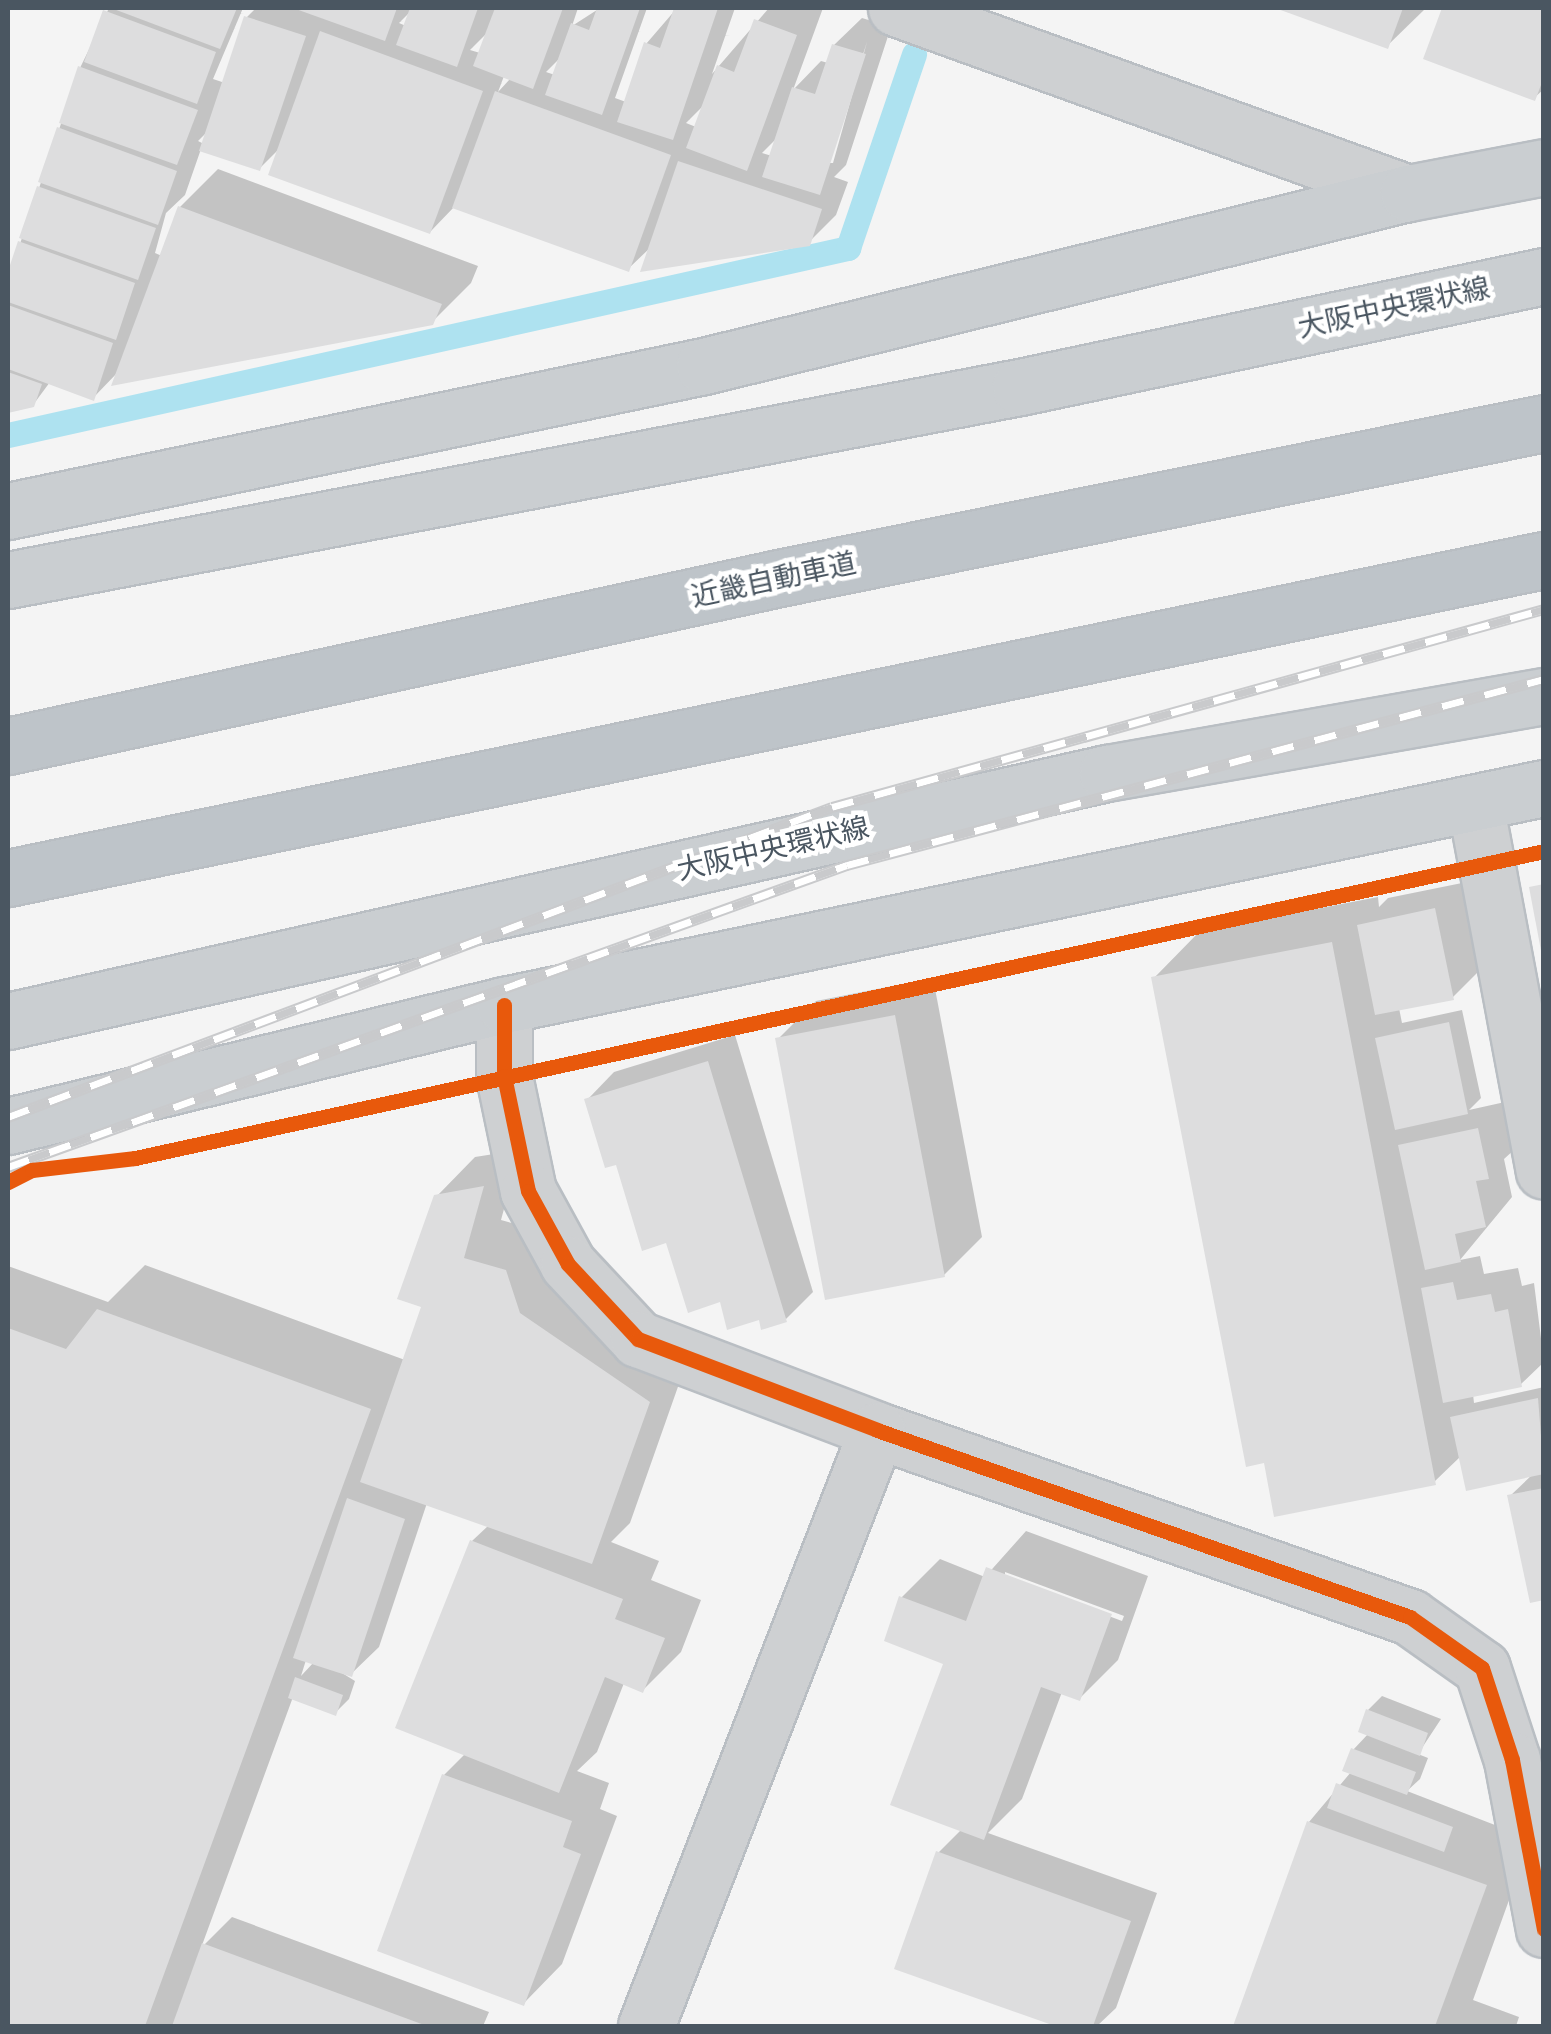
<!DOCTYPE html>
<meta charset="utf-8">
<style>
body{margin:0}
#map{position:relative;width:1551px;height:2034px;overflow:hidden;background:#f4f4f4;font-family:"DejaVu Sans","Noto Sans JP",sans-serif}
div>[style]{position:absolute}
.shadow>*{inset:0;background:#0003}
.stream>*{height:25px;margin:-12.5px;padding:0 12.5px;transform-origin:12.5px;border-radius:12.5px;background:#aee2f0}
.building>*{inset:0;background:#ddddde}
.roads{filter:drop-shadow(2px 0 #b9bec3) drop-shadow(-2px 0 #b9bec3) drop-shadow(0 2px #b9bec3) drop-shadow(0 -2px #b9bec3)}
.minor>*{height:55px;margin:-27.5px;padding:0 27.5px;transform-origin:27.5px;border-radius:27.5px;background:#ced0d2}
.major>*{height:55px;margin:-27.5px;padding:0 27.5px;transform-origin:27.5px;border-radius:27.5px;background:#caced1}
.highway>*{height:55px;margin:-27.5px;padding:0 27.5px;transform-origin:27.5px;border-radius:27.5px;background:#bec4c9}
.rail>*{height:11px;margin-top:-5.5px;transform-origin:0;background:repeating-linear-gradient(90deg,#fff 0 22px,#c9cacc 0 44px);box-sizing:border-box;border-block:2px solid #c9cacc}
.cycleway>*{height:15px;margin:-7.5px;padding:0 7.5px;transform-origin:7.5px;border-radius:7.5px;background:#e8590c}
span{translate:-50% -50%;white-space:nowrap;text-align:center;line-height:1.15;-webkit-text-stroke:9px #fff;paint-order:stroke}
.street-label{font-size:28px;color:#4a5661}
.frame{position:absolute;inset:0;border:10px solid #4a5661;pointer-events:none}
</style>
<div id="map">
<div class="shadow">
<div style="clip-path:polygon(evenodd,109px 8px,243px 8px,213px 79px,225px 83px,247px 17px,256px 8px,578px 8px,572px 26px,600px 8px,647px 8px,615px 98px,626px 102px,646px 44px,677px 8px,735px 8px,712px 74px,769px 8px,823px 8px,793px 90px,821px 61px,828px 63px,834px 45px,862px 18px,891px 27px,846px 165px,834px 177px,848px 182px,836px 215px,808px 243px,652px 246px,628px 269px,455px 206px,430px 232px,280px 148px,260px 168px,201px 149px,185px 195px,166px 213px,155px 253px,162px 256px,180px 207px,218px 169px,478px 266px,471px 283px,432px 322px,119px 371px,93px 398px,50px 382px,33px 405px,8px 411px,8px 279px,80px 68px,109px 8px,411px 11px,406px 26px,399px 23px,411px 11px,109px 8px,489px 31px,480px 53px,470px 50px,489px 31px,109px 8px,867px 42px,833px 163px,828px 163px,867px 42px,109px 8px,561px 57px,555px 75px,546px 72px,561px 57px,109px 8px,504px 76px,511px 78px,498px 92px,504px 76px,109px 8px,705px 104px,696px 127px,686px 123px,705px 104px,109px 8px,209px 130px,204px 144px,198px 141px,209px 130px,109px 8px,778px 137px,772px 156px,762px 153px,778px 137px)"></div>
<div style="clip-path:polygon(1281px 8px,1426px 8px,1387px 46px)"></div>
<div style="clip-path:polygon(1445px 8px,1544px 8px,1544px 89px,1534px 98px,1426px 57px)"></div>
<div style="clip-path:polygon(1462px 883px,1480px 970px,1452px 998px,1399px 1008px,1402px 1023px,1462px 1010px,1481px 1098px,1469px 1110px,1505px 1102px,1515px 1149px,1504px 1159px,1512px 1197px,1460px 1260px,1480px 1256px,1484px 1274px,1518px 1268px,1522px 1286px,1534px 1283px,1544px 1362px,1521px 1384px,1473px 1394px,1474px 1403px,1544px 1387px,1544px 1597px,1510px 1496px,1533px 1474px,1461px 1456px,1434px 1482px,1154px 978px,1200px 931px,1378px 897px,1379px 907px,1388px 898px)"></div>
<div style="clip-path:polygon(933px 978px,982px 1237px,944px 1275px,778px 1039px,816px 1001px)"></div>
<div style="clip-path:polygon(735px 1035px,813px 1292px,785px 1320px,721px 1299px,668px 1240px,587px 1100px,614px 1072px)"></div>
<div style="clip-path:polygon(evenodd,520px 1150px,501px 1220px,544px 1232px,686px 1364px,630px 1523px,611px 1542px,659px 1561px,651px 1580px,701px 1600px,681px 1652px,643px 1690px,624px 1683px,597px 1752px,577px 1771px,609px 1783px,600px 1809px,617px 1816px,562px 1964px,524px 2003px,444px 1775px,466px 1753px,472px 1541px,489px 1525px,427px 1503px,379px 1647px,351px 1674px,334px 1668px,355px 1681px,349px 1699px,335px 1713px,293px 1697px,201px 1948px,232px 1917px,489px 2012px,483px 2026px,8px 2026px,8px 1266px,108px 1302px,145px 1265px,405px 1360px,424px 1306px,437px 1196px,475px 1157px,520px 1150px,306px 1660px,314px 1662px,301px 1676px,306px 1660px)"></div>
<div style="clip-path:polygon(evenodd,1026px 1531px,1148px 1576px,1118px 1660px,1080px 1698px,1062px 1692px,1022px 1799px,988px 1833px,1157px 1893px,1116px 2008px,1097px 2026px,1063px 2026px,898px 1968px,938px 1853px,962px 1829px,946px 1662px,901px 1598px,940px 1559px,985px 1577px,1026px 1531px,1005px 1572px,1124px 1616px,1122px 1621px,1005px 1577px,1005px 1572px)"></div>
<div style="clip-path:polygon(1382px 1696px,1441px 1719px,1418px 1754px,1428px 1758px,1420px 1779px,1407px 1791px,1531px 1839px,1473px 2000px,1519px 2017px,1516px 2026px,1236px 2026px,1309px 1822px,1351px 1772px,1353px 1750px,1369px 1733px,1368px 1710px)"></div>
</div>
<div class="stream">
<div style="left:8px;top:435px;width:861px;rotate:-12.55deg"></div>
<div style="left:848px;top:248px;width:205px;rotate:-71.2deg"></div>
</div>
<div class="building">
<div style="clip-path:polygon(111px 8px,237px 8px,220px 49px)"></div>
<div style="clip-path:polygon(293px 8px,397px 8px,385px 41px)"></div>
<div style="clip-path:polygon(410px 8px,478px 8px,457px 67px,396px 45px)"></div>
<div style="clip-path:polygon(495px 8px,563px 8px,533px 89px,473px 66px)"></div>
<div style="clip-path:polygon(597px 8px,640px 8px,602px 115px,545px 95px,571px 23px,589px 30px)"></div>
<div style="clip-path:polygon(674px 8px,718px 8px,673px 140px,617px 122px,644px 42px,660px 48px)"></div>
<div style="clip-path:polygon(1275px 8px,1403px 8px,1388px 49px)"></div>
<div style="clip-path:polygon(1442px 8px,1544px 8px,1544px 77px,1535px 101px,1423px 59px)"></div>
<div style="clip-path:polygon(103px 10px,216px 52px,197px 104px,84px 62px)"></div>
<div style="clip-path:polygon(244px 16px,306px 36px,260px 171px,199px 151px)"></div>
<div style="clip-path:polygon(754px 19px,797px 35px,747px 171px,686px 148px,717px 65px,734px 72px)"></div>
<div style="clip-path:polygon(320px 31px,483px 91px,430px 234px,268px 175px)"></div>
<div style="clip-path:polygon(832px 44px,866px 54px,820px 195px,762px 177px,792px 87px,815px 94px)"></div>
<div style="clip-path:polygon(78px 66px,198px 110px,177px 165px,59px 123px)"></div>
<div style="clip-path:polygon(495px 91px,671px 155px,629px 272px,452px 208px)"></div>
<div style="clip-path:polygon(57px 127px,177px 171px,158px 225px,38px 182px)"></div>
<div style="clip-path:polygon(678px 161px,822px 209px,810px 246px,640px 272px)"></div>
<div style="clip-path:polygon(37px 186px,156px 228px,138px 280px,19px 238px)"></div>
<div style="clip-path:polygon(178px 206px,442px 304px,433px 325px,111px 386px)"></div>
<div style="clip-path:polygon(18px 241px,135px 283px,116px 340px,8px 302px,8px 271px)"></div>
<div style="clip-path:polygon(8px 305px,113px 343px,94px 401px,8px 369px)"></div>
<div style="clip-path:polygon(8px 372px,42px 384px,34px 407px,8px 413px)"></div>
<div style="clip-path:polygon(1544px 884px,1544px 956px,1542px 956px,1529px 887px)"></div>
<div style="clip-path:polygon(1435px 908px,1454px 1000px,1375px 1015px,1357px 925px)"></div>
<div style="clip-path:polygon(1332px 942px,1436px 1485px,1274px 1517px,1264px 1463px,1246px 1467px,1151px 977px)"></div>
<div style="clip-path:polygon(895px 1015px,945px 1277px,825px 1300px,775px 1038px)"></div>
<div style="clip-path:polygon(1449px 1022px,1468px 1114px,1395px 1130px,1375px 1038px)"></div>
<div style="clip-path:polygon(708px 1061px,787px 1322px,761px 1330px,759px 1320px,727px 1330px,720px 1302px,688px 1313px,666px 1243px,642px 1251px,616px 1165px,605px 1168px,584px 1099px)"></div>
<div style="clip-path:polygon(1478px 1128px,1489px 1179px,1476px 1181px,1486px 1227px,1455px 1234px,1461px 1262px,1425px 1270px,1398px 1145px)"></div>
<div style="clip-path:polygon(484px 1186px,464px 1258px,506px 1270px,520px 1313px,650px 1402px,592px 1564px,360px 1482px,421px 1307px,397px 1299px,434px 1195px)"></div>
<div style="clip-path:polygon(1453px 1282px,1457px 1300px,1491px 1294px,1495px 1312px,1508px 1309px,1522px 1387px,1443px 1403px,1421px 1288px)"></div>
<div style="clip-path:polygon(97px 1309px,371px 1409px,145px 2026px,8px 2026px,8px 1328px,66px 1349px)"></div>
<div style="clip-path:polygon(1538px 1398px,1544px 1474px,1466px 1491px,1450px 1417px)"></div>
<div style="clip-path:polygon(1544px 1488px,1544px 1600px,1530px 1603px,1507px 1495px)"></div>
<div style="clip-path:polygon(347px 1498px,405px 1519px,352px 1677px,293px 1658px)"></div>
<div style="clip-path:polygon(470px 1540px,623px 1599px,615px 1619px,665px 1638px,643px 1693px,605px 1677px,559px 1793px,395px 1728px)"></div>
<div style="clip-path:polygon(986px 1567px,1112px 1614px,1080px 1701px,1041px 1687px,984px 1840px,890px 1805px,943px 1664px,884px 1641px,899px 1596px,966px 1621px)"></div>
<div style="clip-path:polygon(295px 1677px,343px 1695px,336px 1716px,288px 1698px)"></div>
<div style="clip-path:polygon(1366px 1709px,1428px 1733px,1420px 1756px,1358px 1732px)"></div>
<div style="clip-path:polygon(1351px 1748px,1416px 1772px,1407px 1795px,1342px 1771px)"></div>
<div style="clip-path:polygon(442px 1774px,572px 1821px,563px 1847px,581px 1854px,524px 2006px,377px 1951px)"></div>
<div style="clip-path:polygon(1336px 1783px,1453px 1827px,1444px 1852px,1327px 1808px)"></div>
<div style="clip-path:polygon(1307px 1821px,1487px 1885px,1435px 2026px,1233px 2026px)"></div>
<div style="clip-path:polygon(936px 1851px,1131px 1921px,1093px 2026px,1055px 2026px,894px 1969px)"></div>
<div style="clip-path:polygon(202px 1943px,427px 2026px,172px 2026px)"></div>
</div>
<div class="roads">
<div class="minor">
<div style="left:896px;top:8px;width:544px;rotate:19.87deg"></div>
<div style="left:1475px;top:803px;width:374px;rotate:79.4deg"></div>
<div style="left:504px;top:1005px;width:71px;rotate:90deg"></div>
<div style="left:504px;top:1076px;width:117px;rotate:78.2deg"></div>
<div style="left:528px;top:1191px;width:83px;rotate:61.3deg"></div>
<div style="left:568px;top:1264px;width:103px;rotate:47deg"></div>
<div style="left:638px;top:1339px;width:256px;rotate:20.8deg"></div>
<div style="left:877px;top:1430px;width:565px;rotate:19.33deg"></div>
<div style="left:1410px;top:1617px;width:88px;rotate:35.3deg"></div>
<div style="left:1482px;top:1668px;width:97px;rotate:71.9deg"></div>
<div style="left:1512px;top:1760px;width:172px;rotate:79.3deg"></div>
<div style="left:646px;top:2026px;width:639px;rotate:-68.81deg"></div>
</div>
<div class="major">
<div style="left:8px;top:511px;width:711px;rotate:-11.77deg"></div>
<div style="left:704px;top:366px;width:725px;rotate:-13.81deg"></div>
<div style="left:1408px;top:193px;width:138px;rotate:-10.8deg"></div>
<div style="left:8px;top:580px;width:1030px;rotate:-10.8deg"></div>
<div style="left:1020px;top:387px;width:536px;rotate:-11.96deg"></div>
<div style="left:8px;top:1021px;width:1127px;rotate:-12.72deg"></div>
<div style="left:1107px;top:773px;width:444px;rotate:-10deg"></div>
<div style="left:8px;top:1126px;width:511px;rotate:-13.71deg"></div>
<div style="left:504px;top:1005px;width:1062px;rotate:-11.79deg"></div>
</div>
<div class="highway">
<div style="left:8px;top:746px;width:789px;rotate:-12.29deg"></div>
<div style="left:779px;top:578px;width:781px;rotate:-11.45deg"></div>
<div style="left:8px;top:878px;width:1569px;rotate:-11.7deg"></div>
</div>
</div>
<div class="rail">
<div style="left:8px;top:1117px;width:880px;rotate:-20.62deg"></div>
<div style="left:832px;top:807px;width:739px;rotate:-15.54deg"></div>
<div style="left:8px;top:1167px;width:892px;rotate:-19.8deg"></div>
<div style="left:847px;top:865px;width:721px;rotate:-14.94deg"></div>
</div>
<div class="cycleway">
<div style="left:504px;top:1005px;width:71px;rotate:90deg"></div>
<div style="left:504px;top:1076px;width:117px;rotate:78.2deg"></div>
<div style="left:528px;top:1191px;width:83px;rotate:61.3deg"></div>
<div style="left:568px;top:1264px;width:103px;rotate:47deg"></div>
<div style="left:638px;top:1339px;width:256px;rotate:20.8deg"></div>
<div style="left:877px;top:1430px;width:565px;rotate:19.33deg"></div>
<div style="left:1410px;top:1617px;width:88px;rotate:35.3deg"></div>
<div style="left:1482px;top:1668px;width:97px;rotate:71.9deg"></div>
<div style="left:1512px;top:1760px;width:172px;rotate:79.3deg"></div>
<div style="left:8px;top:1182px;width:27px;rotate:-27deg"></div>
<div style="left:32px;top:1170px;width:104px;rotate:-6.6deg"></div>
<div style="left:135px;top:1158px;width:1442px;rotate:-12.29deg"></div>
</div>
<div class="street-label">
<span style="left:1394px;top:308px;rotate:-12deg">大阪中央環状線</span>
<span style="left:774px;top:580px;rotate:-12deg">近畿自動車道</span>
<span style="left:773px;top:849px;rotate:-13deg">大阪中央環状線</span>
</div>
<div class="frame"></div>
</div>
